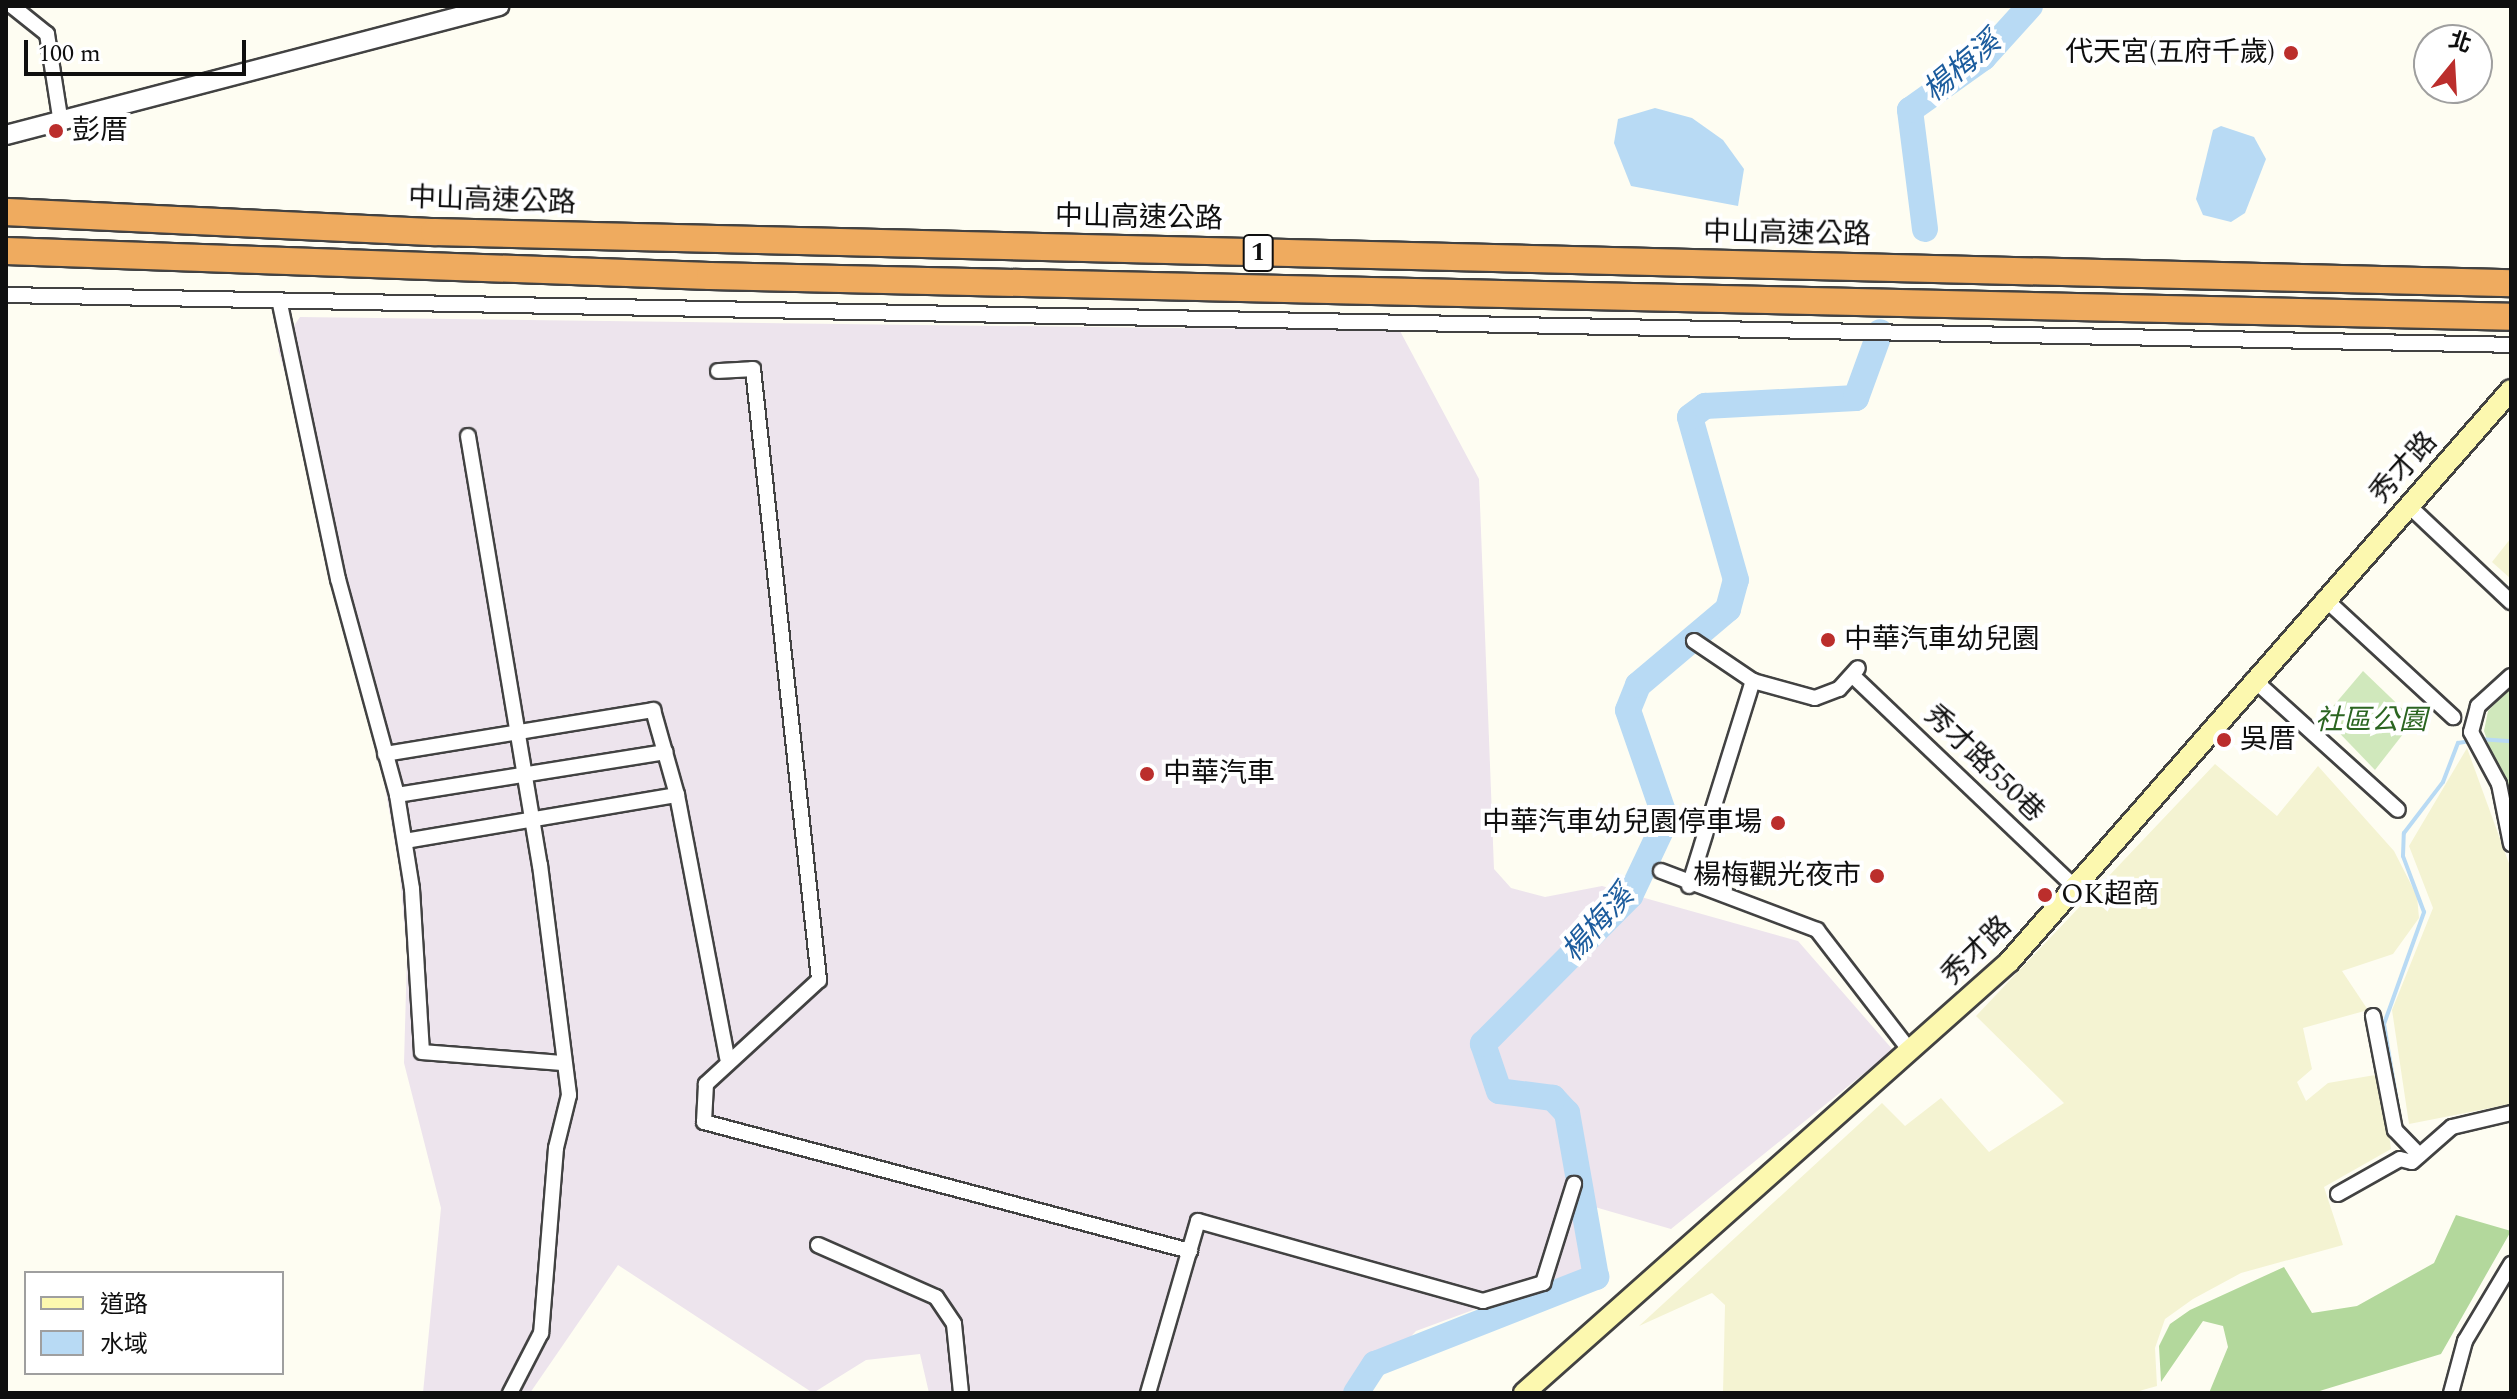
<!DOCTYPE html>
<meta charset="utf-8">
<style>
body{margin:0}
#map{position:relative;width:2517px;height:1399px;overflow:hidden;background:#fefdf2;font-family:Spectral,"Noto Sans TC",serif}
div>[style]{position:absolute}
.industrial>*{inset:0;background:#ede4ed}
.farmland>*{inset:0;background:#f4f3d2}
.green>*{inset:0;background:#d0e8bc}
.forest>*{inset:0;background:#b3d89c}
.water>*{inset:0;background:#b8daf4}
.stream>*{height:4px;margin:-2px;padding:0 2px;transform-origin:2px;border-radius:2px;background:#b8daf4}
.river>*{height:26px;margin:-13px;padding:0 13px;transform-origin:13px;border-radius:13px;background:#b8daf4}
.roads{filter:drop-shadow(2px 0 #424242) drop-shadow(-2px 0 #424242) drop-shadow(0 2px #424242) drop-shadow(0 -2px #424242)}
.minor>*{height:14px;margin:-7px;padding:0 7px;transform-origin:7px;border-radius:7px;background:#fff}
.tertiary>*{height:18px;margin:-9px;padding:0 9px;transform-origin:9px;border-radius:9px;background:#fff}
.secondary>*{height:20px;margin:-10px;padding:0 10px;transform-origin:10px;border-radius:10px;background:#fcf8af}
.motorway>*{height:26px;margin:-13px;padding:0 13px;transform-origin:13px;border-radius:13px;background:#efab5f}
.dots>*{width:22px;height:22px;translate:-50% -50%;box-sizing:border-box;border:4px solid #fff;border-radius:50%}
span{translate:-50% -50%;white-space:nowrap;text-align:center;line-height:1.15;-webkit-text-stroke:8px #fff;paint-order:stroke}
.shield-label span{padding:2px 6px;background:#fff;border:2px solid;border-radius:6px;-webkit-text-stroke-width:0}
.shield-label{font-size:26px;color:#0f0f0f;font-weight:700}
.poi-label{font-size:28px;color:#0f0f0f}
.right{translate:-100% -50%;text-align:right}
.left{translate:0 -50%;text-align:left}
.street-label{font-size:28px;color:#0f0f0f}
.park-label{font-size:28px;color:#2b6521;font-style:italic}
.water-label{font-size:30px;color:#1c5c9d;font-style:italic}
.frame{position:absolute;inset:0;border:8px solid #0f0f0f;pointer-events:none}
.legend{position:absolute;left:24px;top:1271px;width:260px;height:104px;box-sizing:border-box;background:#fff;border:2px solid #9f9f9f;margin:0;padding:10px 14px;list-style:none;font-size:24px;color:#0f0f0f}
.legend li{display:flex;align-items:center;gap:16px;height:40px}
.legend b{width:40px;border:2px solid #9f9f9f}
.north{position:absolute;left:2413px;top:24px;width:80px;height:80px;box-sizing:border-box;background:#fff;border:2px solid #9f9f9f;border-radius:50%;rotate:18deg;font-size:22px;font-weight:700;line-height:32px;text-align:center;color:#0f0f0f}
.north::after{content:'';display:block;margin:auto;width:28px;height:36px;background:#bb2e2c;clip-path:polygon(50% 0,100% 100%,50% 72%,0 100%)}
.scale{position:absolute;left:24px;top:40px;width:222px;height:36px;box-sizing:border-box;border:4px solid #0f0f0f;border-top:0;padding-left:10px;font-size:24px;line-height:28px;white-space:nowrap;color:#0f0f0f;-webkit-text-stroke:6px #fff;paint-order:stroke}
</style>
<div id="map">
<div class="industrial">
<div style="clip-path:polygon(300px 317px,1400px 331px,1479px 479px,1494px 869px,1511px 888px,1545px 897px,1602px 886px,1798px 941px,1893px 1050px,1671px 1229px,1574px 1201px,1587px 1268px,1416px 1331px,1358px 1393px,929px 1393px,920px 1354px,866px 1360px,813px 1393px,618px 1265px,530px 1393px,423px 1393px,441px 1208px,404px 1063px,407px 955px,399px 867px,355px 616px,278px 349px)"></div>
</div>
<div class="farmland">
<div style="clip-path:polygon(2511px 538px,2511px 579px,2492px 562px)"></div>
<div style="clip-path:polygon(2467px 748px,2511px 869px,2511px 1104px,2409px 1124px,2392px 1010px,2433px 908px,2409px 846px)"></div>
<div style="clip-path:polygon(2215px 764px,2277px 816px,2318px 766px,2394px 851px,2417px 896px,2419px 918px,2393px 954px,2342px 971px,2368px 1010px,2303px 1028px,2312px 1069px,2297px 1082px,2306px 1101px,2328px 1083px,2381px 1074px,2391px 1149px,2324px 1187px,2343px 1245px,2241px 1273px,2193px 1299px,2165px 1319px,2155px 1348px,2157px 1386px,2132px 1393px,1723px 1393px,1725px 1305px,1712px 1293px,1639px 1326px,1882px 1103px,1905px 1126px,1941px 1098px,1989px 1152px,2064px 1103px,1976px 1016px)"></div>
</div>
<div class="green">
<div style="clip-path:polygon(2363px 671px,2414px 720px,2375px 770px,2324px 717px)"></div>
<div style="clip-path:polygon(2511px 687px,2511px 811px,2484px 731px,2488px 711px)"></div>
</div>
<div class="forest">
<div style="clip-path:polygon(2456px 1215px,2511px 1231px,2441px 1354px,2313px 1393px,2209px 1393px,2228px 1347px,2223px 1326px,2203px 1321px,2161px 1382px,2159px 1346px,2170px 1324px,2190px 1310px,2284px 1267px,2312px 1313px,2357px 1306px,2434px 1263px)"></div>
</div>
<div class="water">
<div style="clip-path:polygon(1655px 108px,1692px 118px,1723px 140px,1744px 169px,1738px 206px,1631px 186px,1614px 143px,1618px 119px)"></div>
<div style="clip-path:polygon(2221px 126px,2254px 137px,2266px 159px,2245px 213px,2231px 222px,2203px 215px,2196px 199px,2213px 130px)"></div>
</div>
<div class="stream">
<div style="left:2479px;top:739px;width:32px;rotate:4deg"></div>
<div style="left:2401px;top:1126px;width:103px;rotate:-99.5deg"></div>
<div style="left:2384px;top:1024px;width:119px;rotate:-70.3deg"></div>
<div style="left:2424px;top:912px;width:60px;rotate:-110.6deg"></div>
<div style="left:2403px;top:856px;width:23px;rotate:-88deg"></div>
<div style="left:2404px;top:833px;width:64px;rotate:-52.6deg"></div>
<div style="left:2443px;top:782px;width:42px;rotate:-69deg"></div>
<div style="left:2458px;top:743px;width:12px;rotate:-9deg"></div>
</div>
<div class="river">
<div style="left:1925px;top:229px;width:120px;rotate:-97.2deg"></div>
<div style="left:1910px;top:110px;width:90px;rotate:-35.5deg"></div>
<div style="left:1983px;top:58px;width:70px;rotate:-47.9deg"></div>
<div style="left:1356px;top:1393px;width:35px;rotate:-57deg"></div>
<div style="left:1375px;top:1364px;width:238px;rotate:-21.5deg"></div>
<div style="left:1596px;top:1277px;width:167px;rotate:-100deg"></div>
<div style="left:1567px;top:1113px;width:21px;rotate:-133deg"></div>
<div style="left:1553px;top:1098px;width:54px;rotate:-172.6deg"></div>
<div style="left:1499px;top:1091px;width:50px;rotate:-108.8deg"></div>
<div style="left:1483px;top:1044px;width:209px;rotate:-45.2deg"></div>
<div style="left:1630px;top:896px;width:84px;rotate:-64.7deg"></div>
<div style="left:1666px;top:820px;width:116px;rotate:-109.1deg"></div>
<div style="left:1628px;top:710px;width:27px;rotate:-68deg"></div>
<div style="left:1638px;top:685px;width:118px;rotate:-40.2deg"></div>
<div style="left:1728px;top:609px;width:30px;rotate:-75deg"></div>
<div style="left:1736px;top:580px;width:169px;rotate:-105.8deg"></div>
<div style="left:1690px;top:417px;width:19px;rotate:-36deg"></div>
<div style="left:1705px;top:406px;width:151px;rotate:-3deg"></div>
<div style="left:1856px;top:398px;width:70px;rotate:-70deg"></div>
</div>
<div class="roads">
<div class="minor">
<div style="left:12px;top:6px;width:45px;rotate:38.7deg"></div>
<div style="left:47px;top:34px;width:90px;rotate:81.1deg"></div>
<div style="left:6px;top:295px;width:2505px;rotate:1.14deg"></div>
<div style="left:280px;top:304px;width:281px;rotate:78.1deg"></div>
<div style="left:338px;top:579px;width:224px;rotate:74.7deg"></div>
<div style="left:397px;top:795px;width:95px;rotate:80.9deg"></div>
<div style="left:412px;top:889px;width:163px;rotate:86.5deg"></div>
<div style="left:422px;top:1052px;width:140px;rotate:4.5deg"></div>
<div style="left:718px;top:371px;width:35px;rotate:-3deg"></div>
<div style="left:753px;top:369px;width:615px;rotate:83.83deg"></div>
<div style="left:819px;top:980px;width:154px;rotate:137.4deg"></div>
<div style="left:706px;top:1084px;width:38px;rotate:93deg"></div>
<div style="left:704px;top:1122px;width:503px;rotate:14.87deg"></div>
<div style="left:468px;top:436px;width:435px;rotate:80.5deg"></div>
<div style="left:540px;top:865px;width:232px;rotate:82.8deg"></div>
<div style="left:569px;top:1095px;width:55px;rotate:103.8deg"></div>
<div style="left:556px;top:1148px;width:186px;rotate:94.6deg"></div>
<div style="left:541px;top:1333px;width:68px;rotate:117.3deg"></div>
<div style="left:2409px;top:506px;width:140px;rotate:43.3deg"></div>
<div style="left:2324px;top:598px;width:176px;rotate:42.7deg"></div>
<div style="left:1694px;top:641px;width:71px;rotate:34.1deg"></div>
<div style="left:1753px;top:681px;width:64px;rotate:15.3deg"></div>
<div style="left:1815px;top:698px;width:26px;rotate:-21deg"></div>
<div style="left:1839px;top:689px;width:28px;rotate:-48deg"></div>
<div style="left:1853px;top:676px;width:311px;rotate:43.6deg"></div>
<div style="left:2511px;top:676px;width:45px;rotate:137.7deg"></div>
<div style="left:2478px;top:706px;width:27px;rotate:105deg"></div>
<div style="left:2471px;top:732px;width:59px;rotate:61.7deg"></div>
<div style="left:2499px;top:784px;width:61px;rotate:78.7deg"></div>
<div style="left:2253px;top:679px;width:195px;rotate:42.1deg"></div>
<div style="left:385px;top:754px;width:272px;rotate:-9.3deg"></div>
<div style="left:653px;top:710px;width:88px;rotate:74.2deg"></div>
<div style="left:677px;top:795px;width:268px;rotate:79.2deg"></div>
<div style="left:397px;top:795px;width:272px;rotate:-9.1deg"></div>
<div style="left:405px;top:841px;width:276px;rotate:-9.6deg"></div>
<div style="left:1661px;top:871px;width:167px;rotate:20.7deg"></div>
<div style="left:1817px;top:930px;width:154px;rotate:52.4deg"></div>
<div style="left:1689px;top:886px;width:215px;rotate:-72.7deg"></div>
<div style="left:2373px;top:1016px;width:116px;rotate:79.1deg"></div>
<div style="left:2395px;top:1130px;width:35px;rotate:46deg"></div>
<div style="left:2338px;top:1194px;width:71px;rotate:-29.4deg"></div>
<div style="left:2400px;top:1159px;width:12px;rotate:14deg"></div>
<div style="left:2412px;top:1162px;width:53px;rotate:-41.2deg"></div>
<div style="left:2452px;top:1127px;width:61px;rotate:-13.3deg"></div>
<div style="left:818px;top:1245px;width:129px;rotate:23.8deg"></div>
<div style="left:936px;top:1297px;width:32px;rotate:56deg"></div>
<div style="left:954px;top:1324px;width:69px;rotate:84.2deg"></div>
<div style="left:1148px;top:1393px;width:179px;rotate:-73.8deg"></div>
<div style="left:1198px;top:1221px;width:296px;rotate:15.7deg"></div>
<div style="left:1483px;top:1301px;width:63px;rotate:-16.7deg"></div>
<div style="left:1543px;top:1283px;width:104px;rotate:-72.6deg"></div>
<div style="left:2451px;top:1393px;width:54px;rotate:-74.9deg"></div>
<div style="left:2465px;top:1341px;width:90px;rotate:-59.1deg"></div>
</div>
<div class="tertiary">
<div style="left:6px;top:135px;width:510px;rotate:-14.66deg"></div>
</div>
<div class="secondary">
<div style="left:1524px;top:1393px;width:649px;rotate:-41.63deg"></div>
<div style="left:2009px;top:962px;width:761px;rotate:-48.73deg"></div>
</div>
<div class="motorway">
<div style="left:6px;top:212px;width:428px;rotate:2.7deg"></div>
<div style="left:434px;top:232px;width:2078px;rotate:1.41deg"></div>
<div style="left:6px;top:251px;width:704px;rotate:2.03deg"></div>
<div style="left:710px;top:276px;width:1801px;rotate:1.3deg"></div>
</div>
</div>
<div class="dots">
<div style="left:2291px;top:53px;background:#bb2e2c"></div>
<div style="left:56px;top:131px;background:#bb2e2c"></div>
<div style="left:1828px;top:640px;background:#bb2e2c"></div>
<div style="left:2224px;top:740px;background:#bb2e2c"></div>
<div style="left:1147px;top:774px;background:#bb2e2c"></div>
<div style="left:1778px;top:823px;background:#bb2e2c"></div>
<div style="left:1877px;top:876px;background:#bb2e2c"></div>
<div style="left:2045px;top:895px;background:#bb2e2c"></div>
</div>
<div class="shield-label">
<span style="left:1258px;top:253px">1</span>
</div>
<div class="poi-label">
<span class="right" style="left:2275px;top:53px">代天宮(五府千歲)</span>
<span class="left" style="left:72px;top:131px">彭厝</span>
<span class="left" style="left:1844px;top:640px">中華汽車幼兒園</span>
<span class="left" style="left:2240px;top:740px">吳厝</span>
<span class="left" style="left:1163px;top:774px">中華汽車</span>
<span class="right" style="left:1762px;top:823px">中華汽車幼兒園停車場</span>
<span class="right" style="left:1861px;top:876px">楊梅觀光夜市</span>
<span class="left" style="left:2061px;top:895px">OK超商</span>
</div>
<div class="street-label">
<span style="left:492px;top:201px;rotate:2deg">中山高速公路</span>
<span style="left:1139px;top:218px;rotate:1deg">中山高速公路</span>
<span style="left:1787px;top:234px;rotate:1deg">中山高速公路</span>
<span style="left:2404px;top:468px;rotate:-48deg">秀才路</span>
<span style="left:1984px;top:764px;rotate:44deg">秀才路550巷</span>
<span style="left:1977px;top:951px;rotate:-44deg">秀才路</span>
</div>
<div class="park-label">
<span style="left:2371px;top:721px">社區公園</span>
</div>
<div class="water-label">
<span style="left:1962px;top:67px;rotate:-40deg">楊梅溪</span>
<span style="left:1598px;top:924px;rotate:-48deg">楊梅溪</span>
</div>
<div class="frame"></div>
<ul class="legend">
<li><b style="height:10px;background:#fcf8af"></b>道路</li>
<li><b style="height:22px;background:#b8daf4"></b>水域</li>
</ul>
<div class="north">北</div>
<div class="scale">100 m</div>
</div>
